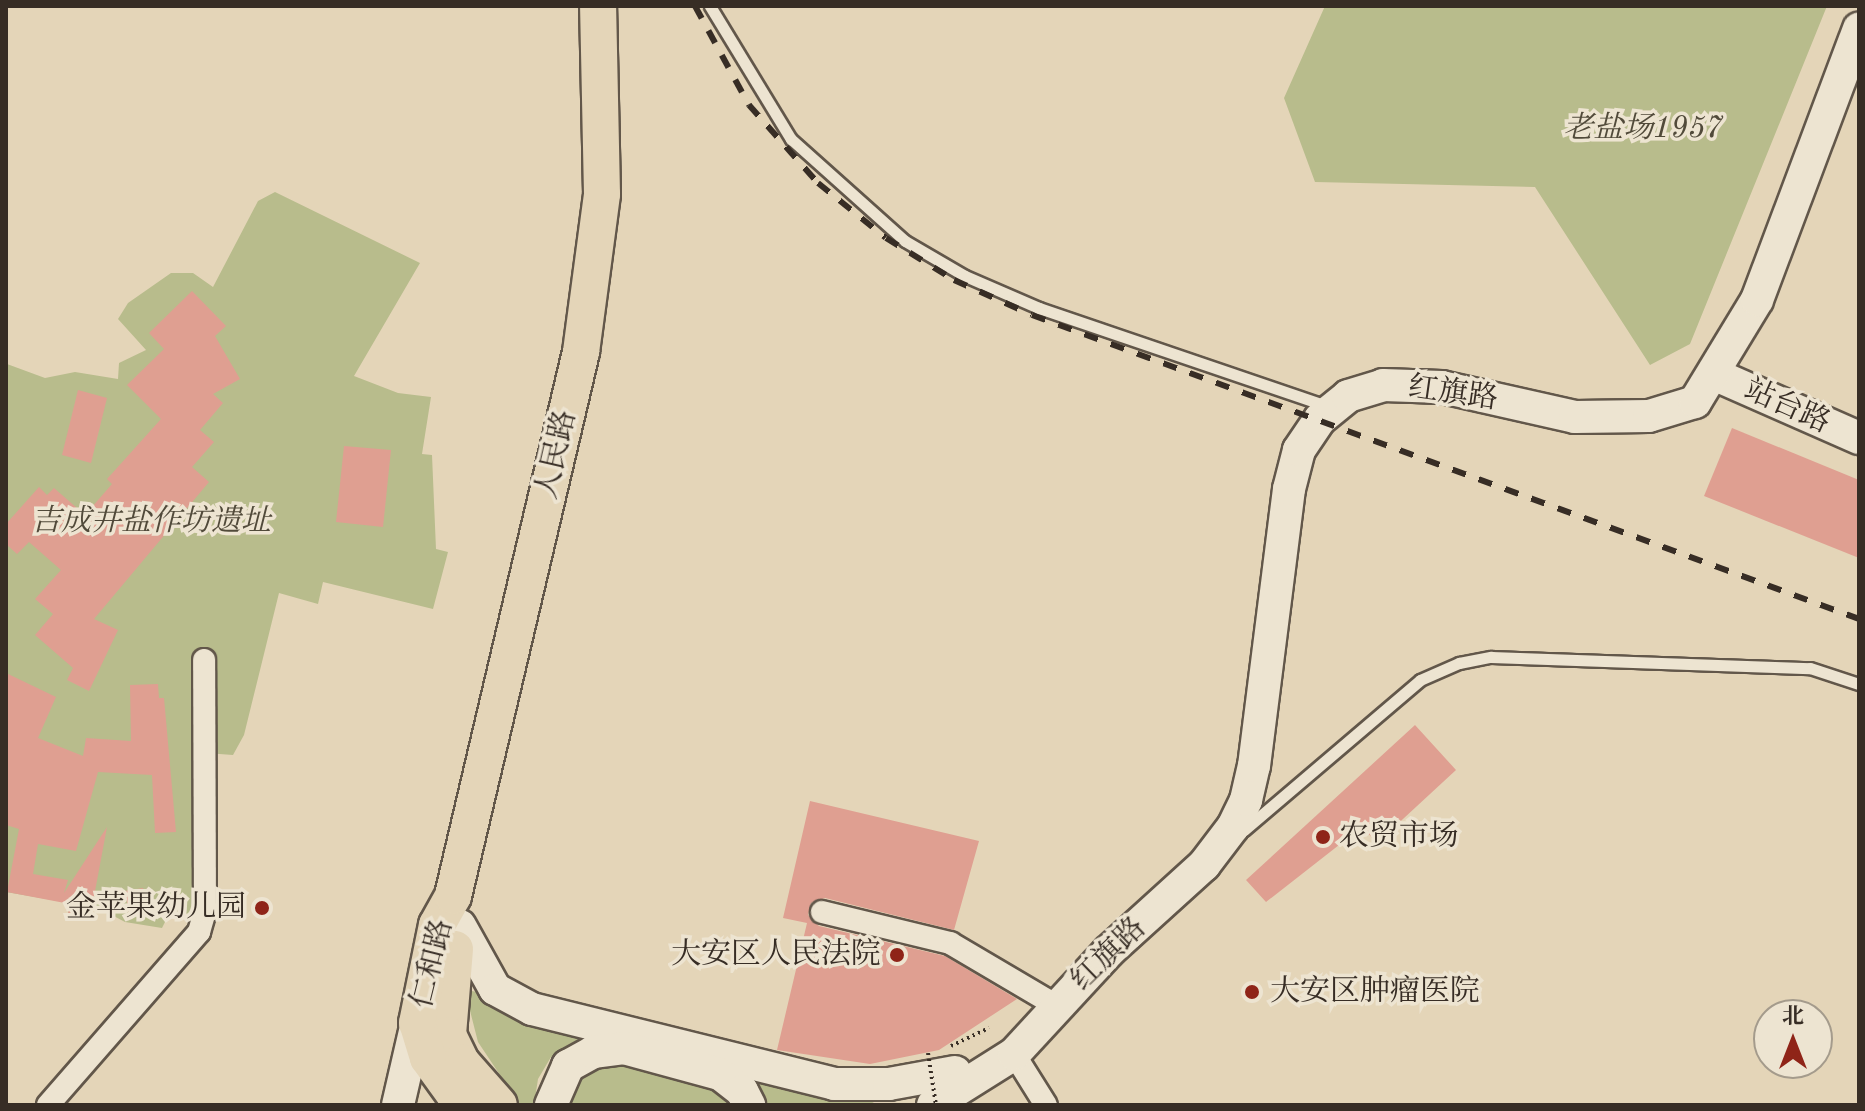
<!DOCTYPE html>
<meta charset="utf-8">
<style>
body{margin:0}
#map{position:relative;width:1865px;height:1111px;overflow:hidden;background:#e4d5b8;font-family:"Old Standard TT","Noto Serif SC",serif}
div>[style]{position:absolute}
.green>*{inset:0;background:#b8bc8c}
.building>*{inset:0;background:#df9f91}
.path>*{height:4px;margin-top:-2px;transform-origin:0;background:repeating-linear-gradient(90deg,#372d25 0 2px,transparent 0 6px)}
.roads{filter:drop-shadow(2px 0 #62574a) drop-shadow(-2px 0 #62574a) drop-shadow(0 2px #62574a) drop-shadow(0 -2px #62574a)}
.lane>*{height:11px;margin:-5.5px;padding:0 5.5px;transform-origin:5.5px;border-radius:5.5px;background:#ede4d1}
.street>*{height:22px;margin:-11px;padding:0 11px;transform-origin:11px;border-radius:11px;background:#ede4d1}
.secondary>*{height:32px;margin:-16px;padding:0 16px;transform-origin:16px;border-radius:16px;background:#ede4d1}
.primary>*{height:36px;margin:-18px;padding:0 18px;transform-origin:18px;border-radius:18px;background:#e4d5b8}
.rail>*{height:6px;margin-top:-3px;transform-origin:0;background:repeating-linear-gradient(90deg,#372d25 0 14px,transparent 0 28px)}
.path-bridge>*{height:4px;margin-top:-2px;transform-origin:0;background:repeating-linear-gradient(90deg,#372d25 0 2px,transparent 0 6px)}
.dots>*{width:22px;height:22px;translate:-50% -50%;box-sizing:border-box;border:4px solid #ede4d1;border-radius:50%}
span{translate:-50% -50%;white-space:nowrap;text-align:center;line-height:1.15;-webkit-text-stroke:7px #ede4d1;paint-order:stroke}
.park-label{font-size:30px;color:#514a3a;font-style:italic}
.street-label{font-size:30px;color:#372d25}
.poi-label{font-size:30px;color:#372d25}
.left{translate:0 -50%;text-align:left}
.right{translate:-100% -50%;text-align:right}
.frame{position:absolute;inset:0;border:8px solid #372d25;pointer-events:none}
.north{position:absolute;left:1753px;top:999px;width:80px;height:80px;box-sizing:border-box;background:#ede4d1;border:2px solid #a49b8c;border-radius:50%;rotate:0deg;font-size:22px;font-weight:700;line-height:32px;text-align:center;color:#372d25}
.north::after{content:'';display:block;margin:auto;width:28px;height:36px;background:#8f2418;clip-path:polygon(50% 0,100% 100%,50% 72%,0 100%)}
</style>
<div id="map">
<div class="green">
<div style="clip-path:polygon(1325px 6px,1827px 6px,1690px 344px,1650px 365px,1535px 187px,1315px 182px,1284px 98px)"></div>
<div style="clip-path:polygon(275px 192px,420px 263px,354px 376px,398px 393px,431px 397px,422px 454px,432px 455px,436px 549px,448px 552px,433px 609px,323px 582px,318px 604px,279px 593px,244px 735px,233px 755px,206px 753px,196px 783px,193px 915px,171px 910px,162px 928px,125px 922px,93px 905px,90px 918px,68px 914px,70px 903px,6px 892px,7px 364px,45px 378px,75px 372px,118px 379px,119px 363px,146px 350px,118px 319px,128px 303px,171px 273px,193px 273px,213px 287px,258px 201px)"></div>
<div style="clip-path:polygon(472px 991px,487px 994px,596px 1033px,551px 1057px,538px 1079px,534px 1105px,520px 1105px,478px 1042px,467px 999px)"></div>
<div style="clip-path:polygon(610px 1062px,632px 1063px,708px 1085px,730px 1105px,566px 1105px,573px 1084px,588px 1070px)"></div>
<div style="clip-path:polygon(740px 1072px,879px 1099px,869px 1105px,763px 1105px)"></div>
</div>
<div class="building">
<div style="clip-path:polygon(192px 291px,226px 326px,215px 336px,240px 379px,213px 394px,223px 403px,200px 430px,214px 442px,192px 467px,209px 482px,94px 619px,118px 630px,89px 691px,67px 680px,73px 668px,35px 635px,53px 614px,35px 599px,61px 570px,29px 542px,17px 554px,6px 544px,6px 524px,39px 487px,47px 495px,54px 488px,85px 515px,112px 484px,107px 479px,161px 419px,127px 385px,164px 349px,149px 333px)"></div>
<div style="clip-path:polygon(78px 390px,107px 398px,91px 463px,62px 455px)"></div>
<div style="clip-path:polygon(1732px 428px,1859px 480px,1859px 558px,1704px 496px)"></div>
<div style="clip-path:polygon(344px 446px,391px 450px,383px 527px,336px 522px)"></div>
<div style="clip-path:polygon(6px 673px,56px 697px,38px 738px,83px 756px,86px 738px,131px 741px,130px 685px,158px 684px,159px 698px,164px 698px,176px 832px,155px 833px,152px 775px,98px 772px,76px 851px,38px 844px,33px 874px,68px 880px,64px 893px,107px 827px,90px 918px,68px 914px,70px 904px,7px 892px,19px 829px,6px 825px)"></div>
<div style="clip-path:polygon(1415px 725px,1456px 770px,1377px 843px,1362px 827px,1266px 902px,1246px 880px)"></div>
<div style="clip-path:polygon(810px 801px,979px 841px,954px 930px,825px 898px,811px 903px,808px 915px,819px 926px,945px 956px,1017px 999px,939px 1050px,870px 1064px,777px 1050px,807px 923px,783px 918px)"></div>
<div style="clip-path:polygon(143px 888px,147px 910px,129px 914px,125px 891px)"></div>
</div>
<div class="path">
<div style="left:951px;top:1046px;width:42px;rotate:-25.3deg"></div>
</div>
<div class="roads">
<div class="lane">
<div style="left:710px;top:6px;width:156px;rotate:58.7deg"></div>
<div style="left:791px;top:139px;width:153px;rotate:41.8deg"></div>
<div style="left:905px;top:241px;width:69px;rotate:30.3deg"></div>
<div style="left:965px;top:276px;width:81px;rotate:23.4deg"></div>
<div style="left:1039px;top:308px;width:306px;rotate:18.8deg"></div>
<div style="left:1244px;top:830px;width:231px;rotate:-40.4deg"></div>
<div style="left:1420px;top:680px;width:43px;rotate:-23.6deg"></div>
<div style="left:1459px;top:663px;width:33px;rotate:-11deg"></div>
<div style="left:1491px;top:657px;width:319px;rotate:2deg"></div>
<div style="left:1810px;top:668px;width:52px;rotate:18.1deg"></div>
</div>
<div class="street">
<div style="left:822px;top:912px;width:132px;rotate:13.6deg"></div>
<div style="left:950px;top:943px;width:124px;rotate:30.5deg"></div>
<div style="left:1014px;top:1054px;width:60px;rotate:57.9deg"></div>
<div style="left:48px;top:1105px;width:230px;rotate:-48.9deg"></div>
<div style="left:199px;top:932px;width:22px;rotate:-74deg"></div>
<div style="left:205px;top:911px;width:251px;rotate:-90.2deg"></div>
</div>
<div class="secondary">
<div style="left:1716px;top:375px;width:156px;rotate:23.8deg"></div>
<div style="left:460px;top:926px;width:72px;rotate:60.9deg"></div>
<div style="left:495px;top:989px;width:42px;rotate:28.4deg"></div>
<div style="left:532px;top:1009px;width:311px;rotate:13.9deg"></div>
<div style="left:834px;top:1084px;width:55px"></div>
<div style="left:889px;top:1084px;width:67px;rotate:-10.3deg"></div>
<div style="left:398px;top:1105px;width:84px;rotate:-77deg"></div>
<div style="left:551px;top:1105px;width:43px;rotate:-66.4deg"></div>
<div style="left:568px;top:1066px;width:29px;rotate:-29deg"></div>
<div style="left:593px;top:1052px;width:31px;rotate:-7deg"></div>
<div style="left:624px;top:1048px;width:99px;rotate:15.2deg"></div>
<div style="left:720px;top:1074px;width:28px;rotate:38deg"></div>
<div style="left:742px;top:1091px;width:16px;rotate:63deg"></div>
<div style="left:933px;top:1105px;width:96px;rotate:-32.2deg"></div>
<div style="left:1014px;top:1054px;width:139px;rotate:-47.3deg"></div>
<div style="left:1108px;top:952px;width:130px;rotate:-42.2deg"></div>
<div style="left:1204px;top:865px;width:48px;rotate:-52.7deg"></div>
<div style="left:1233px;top:827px;width:30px;rotate:-64deg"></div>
<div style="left:1246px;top:800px;width:35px;rotate:-77deg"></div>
<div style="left:1254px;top:766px;width:279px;rotate:-82.8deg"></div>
<div style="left:1289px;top:489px;width:40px;rotate:-75.6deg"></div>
<div style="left:1299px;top:450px;width:37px;rotate:-56deg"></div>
<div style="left:1320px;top:419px;width:36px;rotate:-39deg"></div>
<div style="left:1348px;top:396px;width:37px;rotate:-17deg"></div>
<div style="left:1383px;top:385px;width:59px;rotate:1.9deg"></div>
<div style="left:1442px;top:387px;width:136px;rotate:12.7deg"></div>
<div style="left:1575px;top:417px;width:74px;rotate:-0.8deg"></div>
<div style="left:1649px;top:416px;width:48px;rotate:-16.9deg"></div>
<div style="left:1695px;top:402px;width:119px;rotate:-58.7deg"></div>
<div style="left:1757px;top:300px;width:290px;rotate:-69.4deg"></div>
</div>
<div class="primary">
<div style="left:455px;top:949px;width:86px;rotate:94.7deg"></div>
<div style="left:448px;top:1035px;width:30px;rotate:64deg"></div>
<div style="left:461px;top:1062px;width:57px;rotate:48.5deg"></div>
<div style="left:462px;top:1105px;width:58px;rotate:-125.9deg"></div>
<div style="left:428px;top:1058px;width:37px;rotate:-107deg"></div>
<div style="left:417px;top:1023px;width:100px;rotate:-78.5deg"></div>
<div style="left:437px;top:925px;width:33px;rotate:-61deg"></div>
<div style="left:453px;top:896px;width:559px;rotate:-76.76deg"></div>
<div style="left:581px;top:352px;width:159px;rotate:-82.4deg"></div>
<div style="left:602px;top:194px;width:188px;rotate:-91.2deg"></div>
</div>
</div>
<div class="rail">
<div style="left:695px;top:6px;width:113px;rotate:61.4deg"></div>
<div style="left:749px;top:105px;width:104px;rotate:48.5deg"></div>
<div style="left:818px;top:183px;width:87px;rotate:39deg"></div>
<div style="left:886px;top:238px;width:80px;rotate:31.7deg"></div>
<div style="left:954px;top:280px;width:85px;rotate:24.2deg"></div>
<div style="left:1032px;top:315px;width:881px;rotate:20.18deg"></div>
</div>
<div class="path-bridge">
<div style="left:928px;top:1053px;width:53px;rotate:81.3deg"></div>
</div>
<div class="dots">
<div style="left:1323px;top:837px;background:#8f2418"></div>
<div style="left:262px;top:908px;background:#8f2418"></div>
<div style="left:897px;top:955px;background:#8f2418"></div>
<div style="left:1252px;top:992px;background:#8f2418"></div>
</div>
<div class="park-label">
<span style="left:1643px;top:129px">老盐场1957</span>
<span style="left:151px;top:522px">吉成井盐作坊遗址</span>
</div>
<div class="street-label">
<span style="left:1453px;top:394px;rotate:8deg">红旗路</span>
<span style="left:1787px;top:407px;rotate:24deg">站台路</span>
<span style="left:557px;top:455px;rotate:-77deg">人民路</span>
<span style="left:1109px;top:955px;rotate:-44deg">红旗路</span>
<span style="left:433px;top:964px;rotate:-76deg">仁和路</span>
</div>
<div class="poi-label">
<span class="left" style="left:1339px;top:837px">农贸市场</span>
<span class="right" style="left:246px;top:908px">金苹果幼儿园</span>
<span class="right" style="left:881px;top:955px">大安区人民法院</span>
<span class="left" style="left:1270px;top:992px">大安区肿瘤医院</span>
</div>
<div class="frame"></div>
<div class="north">北</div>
</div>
